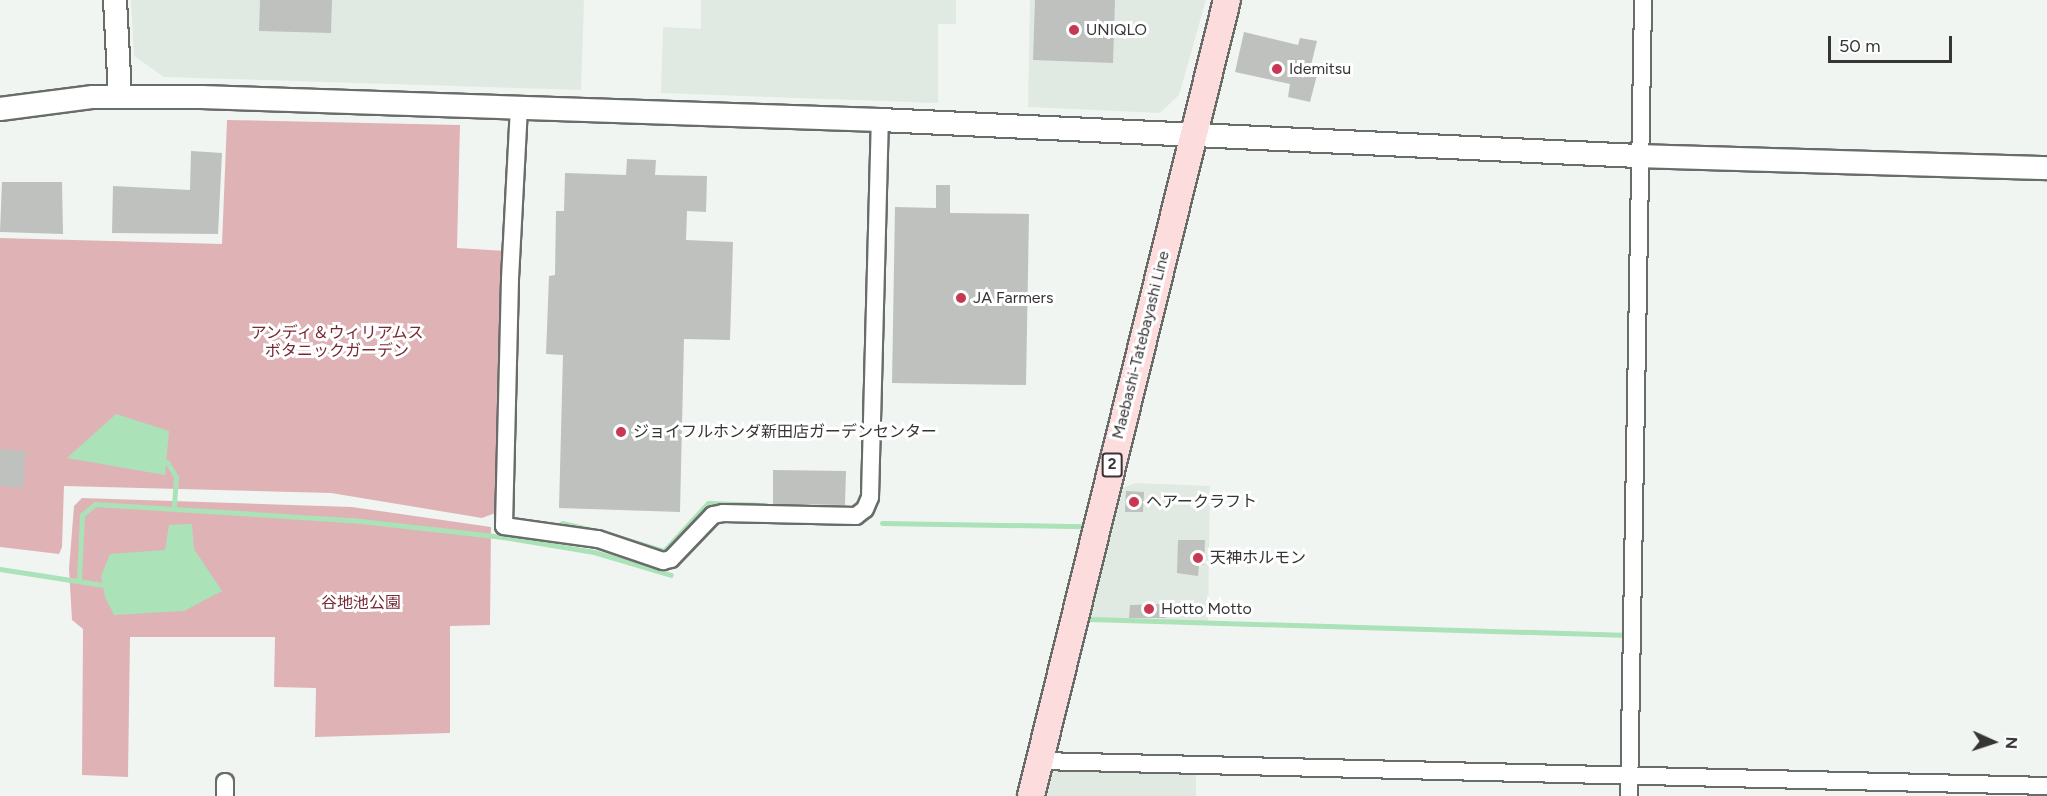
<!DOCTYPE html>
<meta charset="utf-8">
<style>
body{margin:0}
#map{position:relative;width:2047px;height:796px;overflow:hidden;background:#f1f5f2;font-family:Figtree,"Noto Sans JP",sans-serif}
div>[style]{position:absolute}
.built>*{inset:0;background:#e0eae2}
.green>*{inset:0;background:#dfb3b5}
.water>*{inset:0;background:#abe2b8}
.stream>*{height:5px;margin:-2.5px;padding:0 2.5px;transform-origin:2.5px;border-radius:2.5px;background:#abe2b8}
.building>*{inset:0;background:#bec1be}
.roads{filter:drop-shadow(2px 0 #696d6a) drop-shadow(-2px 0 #696d6a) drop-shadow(0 2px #696d6a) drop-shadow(0 -2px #696d6a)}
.street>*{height:16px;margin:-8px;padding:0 8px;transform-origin:8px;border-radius:8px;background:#fff}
.secondary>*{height:22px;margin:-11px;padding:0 11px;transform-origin:11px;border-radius:11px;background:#fff}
.primary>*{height:26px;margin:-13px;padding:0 13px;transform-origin:13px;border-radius:13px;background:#fddcde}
.dots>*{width:16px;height:16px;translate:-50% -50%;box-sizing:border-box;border:3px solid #fff;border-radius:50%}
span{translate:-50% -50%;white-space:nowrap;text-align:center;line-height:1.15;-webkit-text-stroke:6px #fff;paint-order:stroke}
.shield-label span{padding:2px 4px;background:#fff;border:2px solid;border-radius:4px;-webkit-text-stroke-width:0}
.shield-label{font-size:15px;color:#343534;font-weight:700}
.poi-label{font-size:16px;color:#343534}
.left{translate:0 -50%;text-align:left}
.park-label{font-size:16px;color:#772833}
.street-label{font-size:16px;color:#343534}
.north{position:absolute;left:1963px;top:712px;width:60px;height:60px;-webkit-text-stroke:4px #fff;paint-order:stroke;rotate:93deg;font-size:16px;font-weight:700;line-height:24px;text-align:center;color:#343534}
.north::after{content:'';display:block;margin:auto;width:21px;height:27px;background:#343534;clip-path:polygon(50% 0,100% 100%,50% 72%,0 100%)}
.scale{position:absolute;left:1828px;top:36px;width:124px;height:27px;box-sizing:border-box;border:3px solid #343534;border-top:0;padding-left:8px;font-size:18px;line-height:21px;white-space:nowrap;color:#343534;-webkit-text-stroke:4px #fff;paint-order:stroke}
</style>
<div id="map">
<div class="built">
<div style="clip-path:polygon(131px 0,584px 0,581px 90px,164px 77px,134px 56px)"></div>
<div style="clip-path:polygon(701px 0,956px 0,956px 24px,938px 24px,938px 103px,661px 93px,663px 27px,701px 29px)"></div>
<div style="clip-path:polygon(1030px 0,1206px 0,1179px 95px,1160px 113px,1028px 107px)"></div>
<div style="clip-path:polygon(1135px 483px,1210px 486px,1208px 623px,1090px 619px,1123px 488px)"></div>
<div style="clip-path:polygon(1054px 766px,1196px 770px,1196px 796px,1047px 796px)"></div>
</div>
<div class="green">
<div style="clip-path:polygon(227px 120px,460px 125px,457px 248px,506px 251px,501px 280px,498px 512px,482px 518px,331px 493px,64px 486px,62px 547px,59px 554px,0 547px,0 238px,222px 244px)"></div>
<div style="clip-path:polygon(82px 498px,352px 507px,491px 527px,490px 625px,450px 626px,450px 733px,315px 737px,316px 688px,274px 687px,275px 637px,130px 637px,128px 777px,82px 775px,83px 629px,72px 620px,69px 569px,74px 506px)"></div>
</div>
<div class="water">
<div style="clip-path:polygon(116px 414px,169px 431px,165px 475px,67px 458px)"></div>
<div style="clip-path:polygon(192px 524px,194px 549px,222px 591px,184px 611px,114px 615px,105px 597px,101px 576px,110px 554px,165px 550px,169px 525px)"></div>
</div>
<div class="stream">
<div style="left:167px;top:462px;width:17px;rotate:59deg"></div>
<div style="left:176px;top:477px;width:31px;rotate:94deg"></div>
<div style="left:562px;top:523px;width:35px;rotate:13deg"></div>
<div style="left:882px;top:523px;width:202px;rotate:0.9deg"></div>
<div style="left:608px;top:534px;width:59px;rotate:16.9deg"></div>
<div style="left:664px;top:551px;width:65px;rotate:-47.5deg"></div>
<div style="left:708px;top:503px;width:58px;rotate:2deg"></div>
<div style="left:0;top:569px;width:104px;rotate:8.8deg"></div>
<div style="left:79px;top:580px;width:65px;rotate:-87.4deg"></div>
<div style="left:82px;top:515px;width:17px;rotate:-40deg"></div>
<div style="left:95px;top:504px;width:257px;rotate:3.6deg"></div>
<div style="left:352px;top:520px;width:152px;rotate:6.4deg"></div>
<div style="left:503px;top:537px;width:92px;rotate:9.4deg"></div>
<div style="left:594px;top:552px;width:80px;rotate:16.6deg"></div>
<div style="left:1090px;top:619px;width:540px;rotate:1.7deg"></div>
</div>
<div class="building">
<div style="clip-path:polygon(260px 0,332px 0,331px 33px,259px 31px)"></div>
<div style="clip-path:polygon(1035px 0,1115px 0,1113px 63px,1033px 60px)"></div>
<div style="clip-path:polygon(1244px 32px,1298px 45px,1300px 38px,1317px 41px,1311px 65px,1319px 67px,1310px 102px,1288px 97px,1290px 84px,1235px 72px)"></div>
<div style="clip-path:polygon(191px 151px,222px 153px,218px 234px,112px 233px,113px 186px,190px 190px)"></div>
<div style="clip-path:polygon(627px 159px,656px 160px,655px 175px,707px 176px,706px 212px,687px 211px,686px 240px,733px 242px,730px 340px,684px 339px,680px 512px,559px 508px,563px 355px,546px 354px,549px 276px,555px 275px,556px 211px,564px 211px,565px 173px,626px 175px)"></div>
<div style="clip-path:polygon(2px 182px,62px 182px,63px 234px,0 232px)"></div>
<div style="clip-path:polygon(936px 185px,950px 185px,950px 213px,1029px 214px,1026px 385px,892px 383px,895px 207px,936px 208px)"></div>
<div style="clip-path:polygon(0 449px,26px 451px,23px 488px,0 486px)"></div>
<div style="clip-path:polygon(773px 470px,846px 471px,845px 505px,773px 504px)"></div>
<div style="clip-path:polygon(1126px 491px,1144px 492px,1143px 512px,1125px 512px)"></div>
<div style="clip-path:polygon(1178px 540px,1205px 540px,1204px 565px,1199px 565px,1198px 576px,1177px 573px)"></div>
<div style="clip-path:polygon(1165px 604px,1166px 618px,1129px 618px,1130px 605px)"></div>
</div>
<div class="roads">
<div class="street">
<div style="left:519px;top:107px;width:173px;rotate:93deg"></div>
<div style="left:510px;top:280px;width:246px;rotate:91.4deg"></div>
<div style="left:504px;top:526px;width:95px;rotate:7.9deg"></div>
<div style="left:598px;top:539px;width:69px;rotate:18.7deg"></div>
<div style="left:663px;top:561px;width:8px;rotate:-14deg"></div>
<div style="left:671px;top:559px;width:61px;rotate:-46.3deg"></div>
<div style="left:713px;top:515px;width:10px;rotate:-11deg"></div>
<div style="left:723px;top:513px;width:133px;rotate:1.3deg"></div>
<div style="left:856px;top:516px;width:11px;rotate:-38deg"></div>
<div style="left:865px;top:509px;width:13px;rotate:-67deg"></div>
<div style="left:870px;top:497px;width:377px;rotate:-88.5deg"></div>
<div style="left:1040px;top:761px;width:1007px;rotate:1.42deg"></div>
<div style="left:225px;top:782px;width:14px;rotate:90deg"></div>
<div style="left:1629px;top:796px;width:796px;rotate:-88.99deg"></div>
</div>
<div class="secondary">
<div style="left:115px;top:0;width:95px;rotate:87deg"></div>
<div style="left:0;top:109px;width:94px;rotate:-7.4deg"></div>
<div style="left:93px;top:97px;width:108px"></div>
<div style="left:201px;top:97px;width:679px;rotate:1.94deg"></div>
<div style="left:880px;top:120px;width:760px;rotate:2.72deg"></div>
<div style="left:1639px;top:156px;width:408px;rotate:1.7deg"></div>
</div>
<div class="primary">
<div style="left:1031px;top:796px;width:820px;rotate:-76.17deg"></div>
</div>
</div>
<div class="dots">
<div style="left:1074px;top:30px;background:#c93852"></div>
<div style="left:1277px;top:69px;background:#c93852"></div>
<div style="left:961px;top:298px;background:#c93852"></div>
<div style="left:621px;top:432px;background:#c93852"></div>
<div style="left:1134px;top:502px;background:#c93852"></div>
<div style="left:1198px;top:558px;background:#c93852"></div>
<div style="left:1149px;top:609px;background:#c93852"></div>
</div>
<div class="shield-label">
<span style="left:1112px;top:465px">2</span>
</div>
<div class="poi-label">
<span class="left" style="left:1086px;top:30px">UNIQLO</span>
<span class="left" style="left:1289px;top:69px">Idemitsu</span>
<span class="left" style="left:973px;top:298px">JA Farmers</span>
<span class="left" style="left:633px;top:432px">ジョイフルホンダ新田店ガーデンセンター</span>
<span class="left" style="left:1146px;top:502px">ヘアークラフト</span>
<span class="left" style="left:1210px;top:558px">天神ホルモン</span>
<span class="left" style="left:1161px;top:609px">Hotto Motto</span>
</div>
<div class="park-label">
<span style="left:337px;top:342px">アンディ＆ウィリアムス<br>ボタニックガーデン</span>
<span style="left:361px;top:603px">谷地池公園</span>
</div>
<div class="street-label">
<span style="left:1141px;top:345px;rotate:-76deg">Maebashi-Tatebayashi Line</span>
</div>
<div class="north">N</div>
<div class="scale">50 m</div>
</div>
